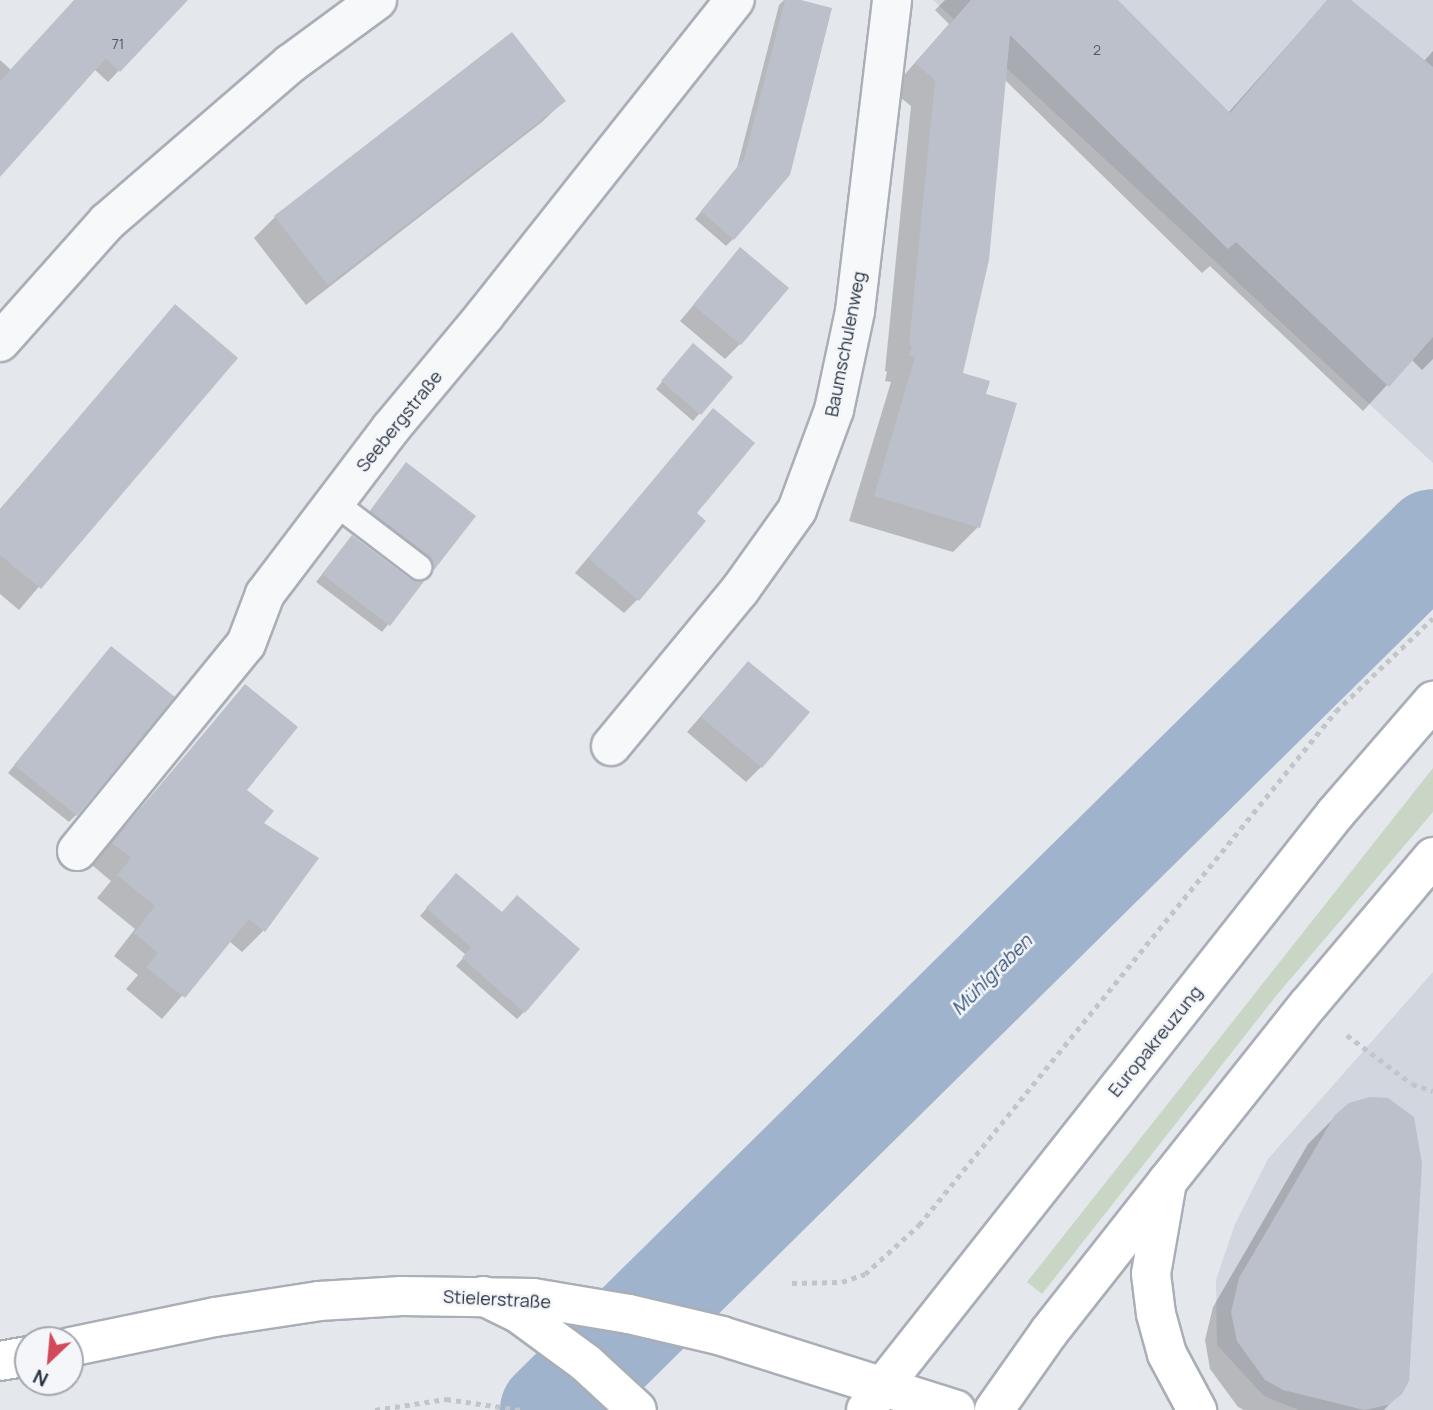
<!DOCTYPE html>
<meta charset="utf-8">
<style>
body{margin:0}
#map{position:relative;width:1433px;height:1410px;overflow:hidden;background:#e4e7ec;font-family:Manrope,sans-serif}
div>[style]{position:absolute}
.built>*{inset:0;background:#d2d6de}
.green>*{inset:0;background:#c9d6c5}
.shadow>*{inset:0;background:#0003}
.river>*{height:100px;margin:-50px;padding:0 50px;transform-origin:50px;border-radius:50px;background:#9fb4cc}
.building>*{inset:0;background:#bbc0ca}
.path>*{height:4.5px;margin-top:-2.25px;transform-origin:0;background:repeating-linear-gradient(90deg,#c2c5cb 0 5px,transparent 0 10px)}
.roads{filter:drop-shadow(2px 0 #a9aeb7) drop-shadow(-2px 0 #a9aeb7) drop-shadow(0 2px #a9aeb7) drop-shadow(0 -2px #a9aeb7)}
.lane>*{height:24px;margin:-12px;padding:0 12px;transform-origin:12px;border-radius:12px;background:#f7f8fa}
.street>*{height:38px;margin:-19px;padding:0 19px;transform-origin:19px;border-radius:19px;background:#f7f8fa}
.secondary>*{height:38px;margin:-19px;padding:0 19px;transform-origin:19px;border-radius:19px;background:#fff}
.primary>*{height:38px;margin:-19px;padding:0 19px;transform-origin:19px;border-radius:19px;background:#fff}
span{translate:-50% -50%;white-space:nowrap;text-align:center;line-height:1.15;-webkit-text-stroke:5px #f4f6f9;paint-order:stroke}
.number-label{font-size:14px;color:#4f5766}
.number-label span{-webkit-text-stroke-width:0}
.street-label{font-size:18px;color:#2b3445}
.water-label{font-size:19px;color:#34527a;font-style:italic}
.north{position:absolute;left:14px;top:1326px;width:70px;height:70px;box-sizing:border-box;background:#f4f6f9;border:2px solid #a4a8b1;border-radius:50%;rotate:206deg;font-size:19px;font-weight:700;line-height:28px;text-align:center;color:#2b3445}
.north::after{content:'';display:block;margin:auto;width:24px;height:32px;background:#d1495b;clip-path:polygon(50% 0,100% 100%,50% 72%,0 100%)}
</style>
<div id="map">
<div class="built">
<div style="clip-path:polygon(933px 0,1433px 0,1433px 463px)"></div>
<div style="clip-path:polygon(1433px 972px,1433px 1410px,1299px 1410px,1264px 1396px,1217px 1345px,1216px 1280px,1235px 1224px,1268px 1159px)"></div>
</div>
<div class="green">
<div style="clip-path:polygon(1433px 768px,1433px 812px,1276px 996px,1042px 1294px,1027px 1282px)"></div>
</div>
<div class="shadow">
<div style="clip-path:polygon(76px 0,186px 0,108px 82px,94px 69px,0 173px,0 60px,11px 70px)"></div>
<div style="clip-path:polygon(784px 0,794px 0,733px 239px,726px 246px,695px 219px,737px 168px,779px 5px)"></div>
<div style="clip-path:polygon(945px 0,1116px 0,1228px 113px,1328px 0,1348px 0,1424px 61px,1433px 51px,1433px 359px,1422px 370px,1411px 359px,1363px 411px,1210px 266px,1202px 273px,1004px 79px,961px 374px,984px 395px,978px 527px,953px 552px,849px 521px,891px 382px,885px 381px,887px 372px,885px 371px,911px 106px,891px 90px,949px 24px,935px 10px)"></div>
<div style="clip-path:polygon(564px 101px,542px 122px,306px 305px,254px 238px,275px 217px)"></div>
<div style="clip-path:polygon(740px 250px,740px 344px,725px 359px,680px 321px)"></div>
<div style="clip-path:polygon(175px 307px,235px 358px,19px 610px,0 594px,0 509px)"></div>
<div style="clip-path:polygon(686px 353px,700px 413px,693px 421px,656px 389px)"></div>
<div style="clip-path:polygon(713px 410px,694px 514px,638px 599px,624px 613px,575px 573px)"></div>
<div style="clip-path:polygon(399px 472px,474px 516px,426px 575px,364px 519px)"></div>
<div style="clip-path:polygon(352px 537px,409px 581px,422px 582px,382px 632px,316px 582px)"></div>
<div style="clip-path:polygon(104px 656px,76px 815px,69px 822px,8px 773px)"></div>
<div style="clip-path:polygon(734px 678px,761px 767px,746px 782px,687px 732px)"></div>
<div style="clip-path:polygon(245px 686px,245px 791px,262px 824px,317px 859px,263px 931px,242px 952px,229px 941px,162px 1019px,126px 989px,138px 975px,114px 956px,135px 929px,97px 898px,111px 881px,92px 865px)"></div>
<div style="clip-path:polygon(449px 882px,524px 1012px,517px 1019px,456px 966px,466px 955px,420px 916px)"></div>
<div style="clip-path:polygon(1336px 1116px,1420px 1164px,1407px 1381px,1400px 1393px,1384px 1410px,1244px 1410px,1238px 1407px,1210px 1369px,1205px 1340px,1213px 1307px,1308px 1144px)"></div>
</div>
<div class="river">
<div style="left:550px;top:1410px;width:1240px;rotate:-44.61deg"></div>
</div>
<div class="building">
<div style="clip-path:polygon(74px 0,188px 0,120px 72px,106px 58px,0 177px,0 81px)"></div>
<div style="clip-path:polygon(785px 0,801px 0,832px 8px,790px 175px,734px 240px,701px 211px,744px 159px)"></div>
<div style="clip-path:polygon(971px 0,1118px 0,1230px 113px,1327px 0,1351px 0,1433px 67px,1433px 337px,1389px 387px,1236px 242px,1228px 249px,1010px 35px,989px 260px,963px 373px,990px 381px,986px 394px,1017px 403px,980px 528px,874px 496px,915px 357px,909px 356px,912px 346px,909px 345px,935px 80px,915px 63px)"></div>
<div style="clip-path:polygon(512px 32px,566px 101px,328px 285px,274px 216px)"></div>
<div style="clip-path:polygon(740px 247px,789px 288px,741px 345px,693px 305px)"></div>
<div style="clip-path:polygon(175px 304px,238px 358px,41px 589px,0 555px,0 510px)"></div>
<div style="clip-path:polygon(693px 343px,733px 377px,701px 415px,661px 381px)"></div>
<div style="clip-path:polygon(713px 408px,755px 443px,697px 513px,706px 521px,639px 601px,588px 558px)"></div>
<div style="clip-path:polygon(406px 462px,476px 516px,434px 570px,428px 555px,370px 511px)"></div>
<div style="clip-path:polygon(352px 535px,410px 579px,425px 580px,390px 626px,322px 574px)"></div>
<div style="clip-path:polygon(111px 646px,175px 697px,77px 816px,14px 765px)"></div>
<div style="clip-path:polygon(748px 661px,810px 712px,762px 768px,701px 717px)"></div>
<div style="clip-path:polygon(245px 684px,298px 727px,247px 790px,274px 811px,264px 823px,319px 858px,265px 932px,249px 919px,185px 998px,146px 967px,158px 953px,134px 933px,155px 906px,117px 875px,131px 858px,112px 843px)"></div>
<div style="clip-path:polygon(456px 873px,502px 912px,517px 895px,580px 949px,525px 1013px,462px 958px,471px 947px,426px 908px)"></div>
<div style="clip-path:polygon(1370px 1097px,1388px 1098px,1414px 1117px,1422px 1164px,1409px 1381px,1402px 1394px,1388px 1405px,1364px 1410px,1283px 1390px,1265px 1380px,1237px 1341px,1231px 1312px,1239px 1278px,1335px 1115px,1349px 1103px)"></div>
</div>
<div class="path">
<div style="left:1347px;top:1035px;width:81px;rotate:37deg"></div>
<div style="left:1412px;top:1084px;width:22px;rotate:18deg"></div>
<div style="left:792px;top:1283px;width:50px;rotate:-1.1deg"></div>
<div style="left:842px;top:1282px;width:24px;rotate:-19deg"></div>
<div style="left:865px;top:1274px;width:73px;rotate:-42.2deg"></div>
<div style="left:919px;top:1225px;width:662px;rotate:-50.95deg"></div>
<div style="left:1336px;top:711px;width:134px;rotate:-43.8deg"></div>
<div style="left:375px;top:1410px;width:72px;rotate:-8.8deg"></div>
<div style="left:446px;top:1399px;width:76px;rotate:8.3deg"></div>
</div>
<div class="roads">
<div class="lane">
<div style="left:335px;top:503px;width:106px;rotate:37.3deg"></div>
</div>
<div class="street">
<div style="left:0;top:342px;width:161px;rotate:-48.3deg"></div>
<div style="left:107px;top:222px;width:242px;rotate:-40.8deg"></div>
<div style="left:290px;top:64px;width:108px;rotate:-36.3deg"></div>
<div style="left:611px;top:746px;width:202px;rotate:-50.4deg"></div>
<div style="left:740px;top:590px;width:98px;rotate:-54.5deg"></div>
<div style="left:797px;top:510px;width:107px;rotate:-69.7deg"></div>
<div style="left:834px;top:410px;width:101px;rotate:-78deg"></div>
<div style="left:855px;top:311px;width:313px;rotate:-83.2deg"></div>
<div style="left:77px;top:851px;width:267px;rotate:-50.8deg"></div>
<div style="left:246px;top:644px;width:53px;rotate:-69.2deg"></div>
<div style="left:265px;top:594px;width:208px;rotate:-52.8deg"></div>
<div style="left:391px;top:428px;width:147px;rotate:-50.2deg"></div>
<div style="left:485px;top:315px;width:402px;rotate:-51.6deg"></div>
</div>
<div class="secondary">
<div style="left:1167px;top:1182px;width:93px;rotate:99.9deg"></div>
<div style="left:1151px;top:1274px;width:40px;rotate:82.9deg"></div>
<div style="left:1156px;top:1314px;width:41px;rotate:74.6deg"></div>
<div style="left:1167px;top:1354px;width:64px;rotate:61.8deg"></div>
<div style="left:483px;top:1296px;width:39px;rotate:26deg"></div>
<div style="left:518px;top:1313px;width:84px;rotate:36.3deg"></div>
<div style="left:586px;top:1363px;width:69px;rotate:42.7deg"></div>
<div style="left:866px;top:1410px;width:29px;rotate:-55deg"></div>
</div>
<div class="primary">
<div style="left:70px;top:1347px;width:148px;rotate:-11.7deg"></div>
<div style="left:215px;top:1317px;width:105px;rotate:-8.7deg"></div>
<div style="left:319px;top:1301px;width:83px;rotate:-3.4deg"></div>
<div style="left:402px;top:1296px;width:131px;rotate:0.9deg"></div>
<div style="left:533px;top:1298px;width:97px;rotate:9.5deg"></div>
<div style="left:629px;top:1314px;width:96px;rotate:13.3deg"></div>
<div style="left:722px;top:1336px;width:245px;rotate:17.5deg"></div>
<div style="left:0;top:1361px;width:28px;rotate:-10deg"></div>
<div style="left:883px;top:1386px;width:729px;rotate:-51.68deg"></div>
<div style="left:1335px;top:814px;width:150px;rotate:-49.1deg"></div>
<div style="left:994px;top:1410px;width:95px;rotate:-54.8deg"></div>
<div style="left:1049px;top:1332px;width:191px;rotate:-51.8deg"></div>
<div style="left:1167px;top:1182px;width:226px;rotate:-51.5deg"></div>
<div style="left:1308px;top:1005px;width:194px;rotate:-49.8deg"></div>
</div>
</div>
<div class="number-label">
<span style="left:118px;top:44px">71</span>
<span style="left:1097px;top:50px">2</span>
</div>
<div class="street-label">
<span style="left:845px;top:344px;rotate:-79deg">Baumschulenweg</span>
<span style="left:399px;top:421px;rotate:-51deg">Seebergstraße</span>
<span style="left:1155px;top:1041px;rotate:-51deg">Europakreuzung</span>
<span style="left:497px;top:1299px;rotate:3deg">Stielerstraße</span>
</div>
<div class="water-label">
<span style="left:992px;top:975px;rotate:-45deg">Mühlgraben</span>
</div>
<div class="north">N</div>
</div>
